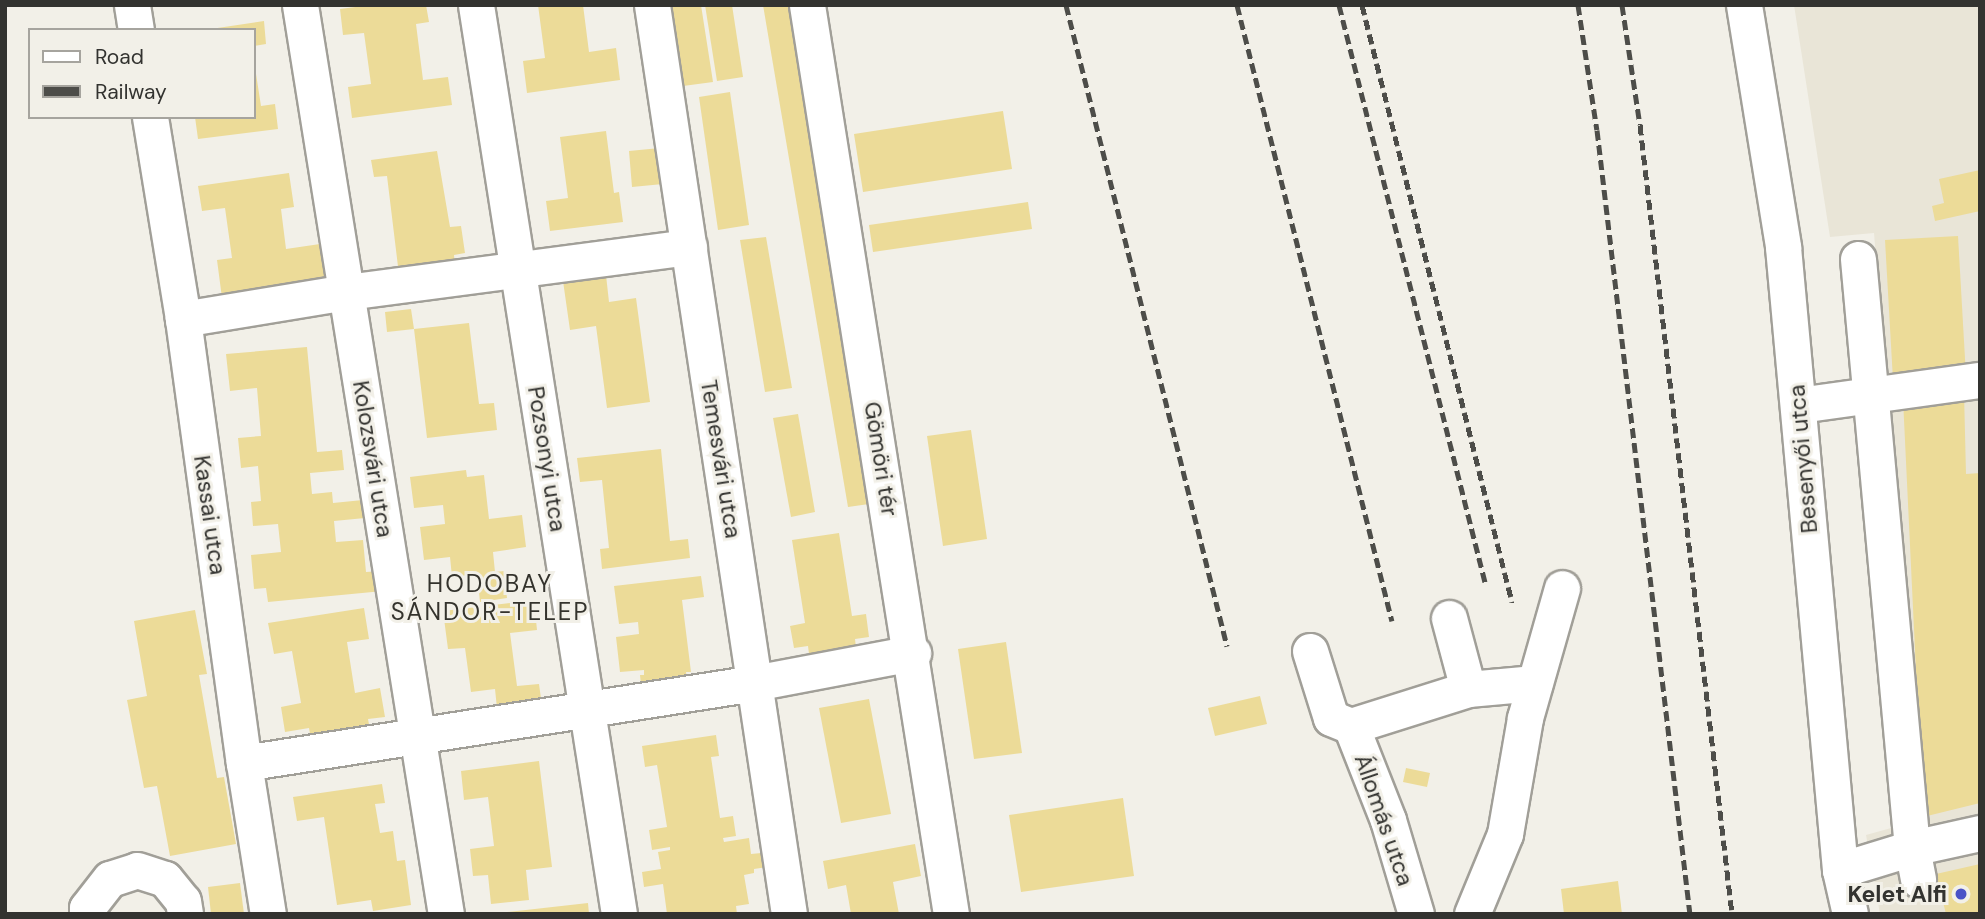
<!DOCTYPE html>
<meta charset="utf-8">
<style>
body{margin:0}
#map{position:relative;width:1985px;height:919px;overflow:hidden;background:#f2f0e8;font-family:"DM Sans",sans-serif}
div>[style]{position:absolute}
.built>*{inset:0;background:#e9e5d7}
.building>*{inset:0;background:#ecdb98}
.roads{filter:drop-shadow(2px 0 #a19f98) drop-shadow(-2px 0 #a19f98) drop-shadow(0 2px #a19f98) drop-shadow(0 -2px #a19f98)}
.minor>*{height:35px;margin:-17.5px;padding:0 17.5px;transform-origin:17.5px;border-radius:17.5px;background:#fff}
.rail>*{height:5px;margin-top:-2.5px;transform-origin:0;background:repeating-linear-gradient(90deg,#4d4d49 0 10px,transparent 0 15px)}
.dots>*{width:19px;height:19px;translate:-50% -50%;box-sizing:border-box;border:4px solid #f2f0e8;border-radius:50%}
span{translate:-50% -50%;white-space:nowrap;text-align:center;line-height:1.15;-webkit-text-stroke:6px #f2f0e8;paint-order:stroke}
.street-label{font-size:23px;color:#333330}
.poi-label{font-size:23px;color:#333330;font-weight:700}
.right{translate:-100% -50%;text-align:right}
.neighbourhood-label{font-size:24px;color:#34332d;letter-spacing:2px}
.frame{position:absolute;inset:0;border:7px solid #333330;pointer-events:none}
.legend{position:absolute;left:28px;top:28px;width:228px;height:91px;box-sizing:border-box;background:#f2f0e8;border:2px solid #a6a49e;margin:0;padding:9px 12px;list-style:none;font-size:21px;color:#333330}
.legend li{display:flex;align-items:center;gap:14px;height:35px}
.legend b{width:35px;border:2px solid #a6a49e}
</style>
<div id="map">
<div class="built">
<div style="clip-path:polygon(1794px 5px,1980px 5px,1980px 914px,1880px 914px,1866px 835px,1920px 820px,1874px 233px,1830px 237px)"></div>
</div>
<div class="building">
<div style="clip-path:polygon(371px 5px,426px 5px,429px 22px,416px 24px,423px 80px,448px 77px,452px 105px,352px 118px,348px 87px,371px 84px,364px 33px,343px 35px,340px 9px)"></div>
<div style="clip-path:polygon(538px 5px,583px 5px,589px 52px,616px 48px,620px 80px,527px 93px,523px 61px,545px 58px)"></div>
<div style="clip-path:polygon(671px 5px,701px 5px,713px 82px,683px 86px)"></div>
<div style="clip-path:polygon(705px 5px,732px 5px,743px 77px,717px 81px)"></div>
<div style="clip-path:polygon(763px 5px,792px 5px,876px 503px,848px 507px)"></div>
<div style="clip-path:polygon(264px 21px,266px 44px,254px 46px,254px 30px,204px 30px)"></div>
<div style="clip-path:polygon(254px 61px,261px 106px,275px 104px,278px 129px,198px 139px,195px 117px,254px 117px)"></div>
<div style="clip-path:polygon(730px 92px,749px 225px,718px 230px,699px 97px)"></div>
<div style="clip-path:polygon(1003px 111px,1012px 169px,863px 192px,854px 134px)"></div>
<div style="clip-path:polygon(606px 131px,614px 193px,619px 192px,623px 222px,550px 231px,546px 201px,568px 198px,560px 137px)"></div>
<div style="clip-path:polygon(660px 148px,663px 184px,632px 187px,629px 151px)"></div>
<div style="clip-path:polygon(437px 151px,450px 227px,461px 226px,465px 253px,454px 255px,456px 276px,400px 283px,387px 176px,374px 177px,371px 160px)"></div>
<div style="clip-path:polygon(1980px 170px,1980px 211px,1935px 221px,1932px 206px,1944px 203px,1939px 179px)"></div>
<div style="clip-path:polygon(289px 173px,294px 207px,281px 209px,286px 249px,320px 244px,325px 278px,303px 281px,305px 296px,222px 298px,217px 260px,232px 258px,225px 208px,202px 211px,198px 186px)"></div>
<div style="clip-path:polygon(1028px 202px,1032px 229px,873px 252px,869px 225px)"></div>
<div style="clip-path:polygon(1958px 236px,1966px 376px,1893px 380px,1885px 240px)"></div>
<div style="clip-path:polygon(766px 237px,792px 388px,765px 392px,740px 240px)"></div>
<div style="clip-path:polygon(606px 275px,609px 302px,636px 298px,650px 402px,607px 408px,596px 326px,570px 330px,563px 281px)"></div>
<div style="clip-path:polygon(411px 309px,414px 329px,469px 323px,479px 404px,494px 403px,497px 430px,427px 438px,414px 329px,387px 332px,385px 312px)"></div>
<div style="clip-path:polygon(307px 347px,317px 452px,342px 450px,344px 470px,310px 473px,312px 494px,332px 492px,333px 503px,363px 500px,365px 518px,334px 521px,336px 542px,363px 540px,366px 572px,381px 571px,383px 591px,268px 602px,266px 588px,254px 589px,251px 555px,281px 552px,278px 524px,253px 526px,251px 502px,261px 501px,258px 466px,241px 468px,238px 438px,261px 436px,257px 388px,230px 391px,226px 354px)"></div>
<div style="clip-path:polygon(1964px 392px,1966px 474px,1980px 473px,1980px 803px,1923px 817px,1903px 399px)"></div>
<div style="clip-path:polygon(798px 414px,815px 512px,791px 517px,773px 418px)"></div>
<div style="clip-path:polygon(971px 430px,987px 539px,943px 546px,927px 436px)"></div>
<div style="clip-path:polygon(661px 449px,670px 541px,688px 539px,690px 558px,602px 569px,600px 549px,609px 548px,602px 480px,580px 482px,577px 458px)"></div>
<div style="clip-path:polygon(466px 470px,467px 477px,484px 475px,489px 519px,522px 515px,526px 547px,493px 552px,495px 572px,504px 571px,507px 598px,480px 602px,477px 574px,452px 577px,450px 557px,424px 560px,420px 527px,445px 524px,443px 505px,414px 508px,410px 477px)"></div>
<div style="clip-path:polygon(839px 533px,852px 616px,866px 614px,869px 637px,855px 639px,856px 648px,809px 654px,808px 646px,794px 648px,790px 626px,805px 623px,792px 540px)"></div>
<div style="clip-path:polygon(701px 576px,704px 597px,682px 600px,691px 672px,686px 672px,688px 689px,642px 695px,640px 675px,644px 675px,644px 670px,620px 672px,616px 637px,639px 634px,638px 622px,619px 624px,614px 586px)"></div>
<div style="clip-path:polygon(534px 600px,537px 630px,510px 633px,517px 686px,539px 684px,543px 713px,498px 718px,495px 689px,471px 692px,465px 648px,448px 649px,443px 611px)"></div>
<div style="clip-path:polygon(364px 608px,369px 639px,347px 642px,355px 693px,380px 688px,385px 717px,368px 719px,371px 735px,312px 745px,309px 728px,285px 732px,281px 707px,301px 703px,292px 651px,274px 654px,268px 623px)"></div>
<div style="clip-path:polygon(195px 610px,207px 674px,199px 675px,217px 778px,224px 777px,236px 844px,170px 856px,157px 786px,144px 788px,127px 700px,147px 696px,134px 621px)"></div>
<div style="clip-path:polygon(1006px 642px,1022px 753px,974px 759px,958px 649px)"></div>
<div style="clip-path:polygon(1260px 696px,1267px 724px,1215px 736px,1208px 708px)"></div>
<div style="clip-path:polygon(869px 699px,891px 814px,841px 823px,819px 708px)"></div>
<div style="clip-path:polygon(716px 735px,719px 756px,711px 757px,720px 818px,733px 816px,736px 836px,723px 838px,724px 842px,749px 838px,751px 854px,770px 852px,773px 866px,754px 869px,754px 873px,744px 875px,749px 904px,736px 906px,737px 914px,667px 914px,663px 884px,644px 887px,642px 872px,661px 869px,658px 852px,670px 850px,670px 847px,652px 850px,649px 830px,667px 827px,657px 765px,645px 767px,642px 746px)"></div>
<div style="clip-path:polygon(539px 761px,552px 867px,526px 870px,529px 900px,491px 904px,488px 875px,473px 876px,470px 849px,494px 846px,488px 797px,464px 800px,461px 771px)"></div>
<div style="clip-path:polygon(1406px 768px,1430px 773px,1427px 787px,1403px 782px)"></div>
<div style="clip-path:polygon(382px 784px,385px 803px,375px 804px,380px 833px,393px 831px,397px 861px,405px 860px,411px 905px,373px 911px,371px 900px,337px 905px,324px 817px,297px 821px,293px 797px)"></div>
<div style="clip-path:polygon(1123px 798px,1134px 876px,1021px 892px,1009px 815px)"></div>
<div style="clip-path:polygon(915px 844px,921px 876px,893px 882px,899px 914px,851px 914px,846px 885px,828px 889px,823px 861px)"></div>
<div style="clip-path:polygon(1980px 864px,1980px 914px,1946px 914px,1936px 874px)"></div>
<div style="clip-path:polygon(1618px 881px,1622px 914px,1564px 914px,1561px 889px)"></div>
<div style="clip-path:polygon(240px 883px,244px 914px,211px 914px,208px 887px)"></div>
<div style="clip-path:polygon(588px 903px,589px 914px,507px 914px,507px 912px)"></div>
</div>
<div class="roads">
<div class="minor">
<div style="left:132px;top:5px;width:25px;rotate:81deg"></div>
<div style="left:300px;top:5px;width:921px;rotate:80.88deg"></div>
<div style="left:476px;top:5px;width:920px;rotate:81.06deg"></div>
<div style="left:652px;top:5px;width:919px;rotate:81.43deg"></div>
<div style="left:807px;top:5px;width:920px;rotate:81deg"></div>
<div style="left:1744px;top:5px;width:245px;rotate:80.8deg"></div>
<div style="left:1783px;top:247px;width:626px;rotate:84.77deg"></div>
<div style="left:1840px;top:870px;width:45px;rotate:77.2deg"></div>
<div style="left:150px;top:117px;width:205px;rotate:80.7deg"></div>
<div style="left:183px;top:319px;width:448px;rotate:82.2deg"></div>
<div style="left:244px;top:763px;width:153px;rotate:81deg"></div>
<div style="left:1858px;top:259px;width:591px;rotate:84.76deg"></div>
<div style="left:1912px;top:848px;width:32px;rotate:79deg"></div>
<div style="left:183px;top:319px;width:165px;rotate:-9.4deg"></div>
<div style="left:346px;top:292px;width:346px;rotate:-7.5deg"></div>
<div style="left:1799px;top:405px;width:183px;rotate:-7.9deg"></div>
<div style="left:1449px;top:618px;width:73px;rotate:75deg"></div>
<div style="left:1310px;top:651px;width:70px;rotate:72.6deg"></div>
<div style="left:1331px;top:718px;width:22px;rotate:22deg"></div>
<div style="left:1351px;top:726px;width:123px;rotate:-17.5deg"></div>
<div style="left:1468px;top:689px;width:67px;rotate:-5.1deg"></div>
<div style="left:1351px;top:726px;width:101px;rotate:68.5deg"></div>
<div style="left:1388px;top:820px;width:98px;rotate:73.4deg"></div>
<div style="left:244px;top:763px;width:516px;rotate:-8.91deg"></div>
<div style="left:754px;top:683px;width:162px;rotate:-10.7deg"></div>
<div style="left:1840px;top:870px;width:75px;rotate:-17deg"></div>
<div style="left:1912px;top:848px;width:70px;rotate:-12.4deg"></div>
<div style="left:87px;top:914px;width:6px;rotate:-90deg"></div>
<div style="left:87px;top:908px;width:37px;rotate:-52deg"></div>
<div style="left:110px;top:879px;width:28px;rotate:-18deg"></div>
<div style="left:137px;top:870px;width:29px;rotate:18deg"></div>
<div style="left:165px;top:879px;width:28px;rotate:51deg"></div>
<div style="left:183px;top:901px;width:13px;rotate:81deg"></div>
<div style="left:1472px;top:914px;width:87px;rotate:-67.6deg"></div>
<div style="left:1505px;top:834px;width:118px;rotate:-80.2deg"></div>
<div style="left:1525px;top:718px;width:135px;rotate:-74.1deg"></div>
</div>
</div>
<div class="rail">
<div style="left:1066px;top:5px;width:661px;rotate:75.9deg"></div>
<div style="left:1237px;top:5px;width:635px;rotate:75.88deg"></div>
<div style="left:1339px;top:5px;width:595px;rotate:75.8deg"></div>
<div style="left:1362px;top:5px;width:616px;rotate:75.9deg"></div>
<div style="left:1578px;top:5px;width:126px;rotate:81.4deg"></div>
<div style="left:1597px;top:130px;width:789px;rotate:83.24deg"></div>
<div style="left:1622px;top:5px;width:121px;rotate:81.5deg"></div>
<div style="left:1640px;top:125px;width:794px;rotate:83.35deg"></div>
</div>
<div class="dots">
<div style="left:1961px;top:894px;background:#4a52c7"></div>
</div>
<div class="street-label">
<span style="left:373px;top:459px;rotate:81deg">Kolozsvári utca</span>
<span style="left:547px;top:459px;rotate:81deg">Pozsonyi utca</span>
<span style="left:721px;top:459px;rotate:81deg">Temesvári utca</span>
<span style="left:881px;top:459px;rotate:81deg">Gömöri tér</span>
<span style="left:1803px;top:459px;rotate:-95deg">Besenyői utca</span>
<span style="left:210px;top:515px;rotate:82deg">Kassai utca</span>
<span style="left:1384px;top:820px;rotate:71deg">Állomás utca</span>
</div>
<div class="poi-label">
<span class="right" style="left:1947px;top:894px">Kelet Alfi</span>
</div>
<div class="neighbourhood-label">
<span style="left:490px;top:598px">HODOBAY<br>SÁNDOR-TELEP</span>
</div>
<div class="frame"></div>
<ul class="legend">
<li><b style="height:9px;background:#fff"></b>Road</li>
<li><b style="height:9px;background:#4d4d49"></b>Railway</li>
</ul>
</div>
